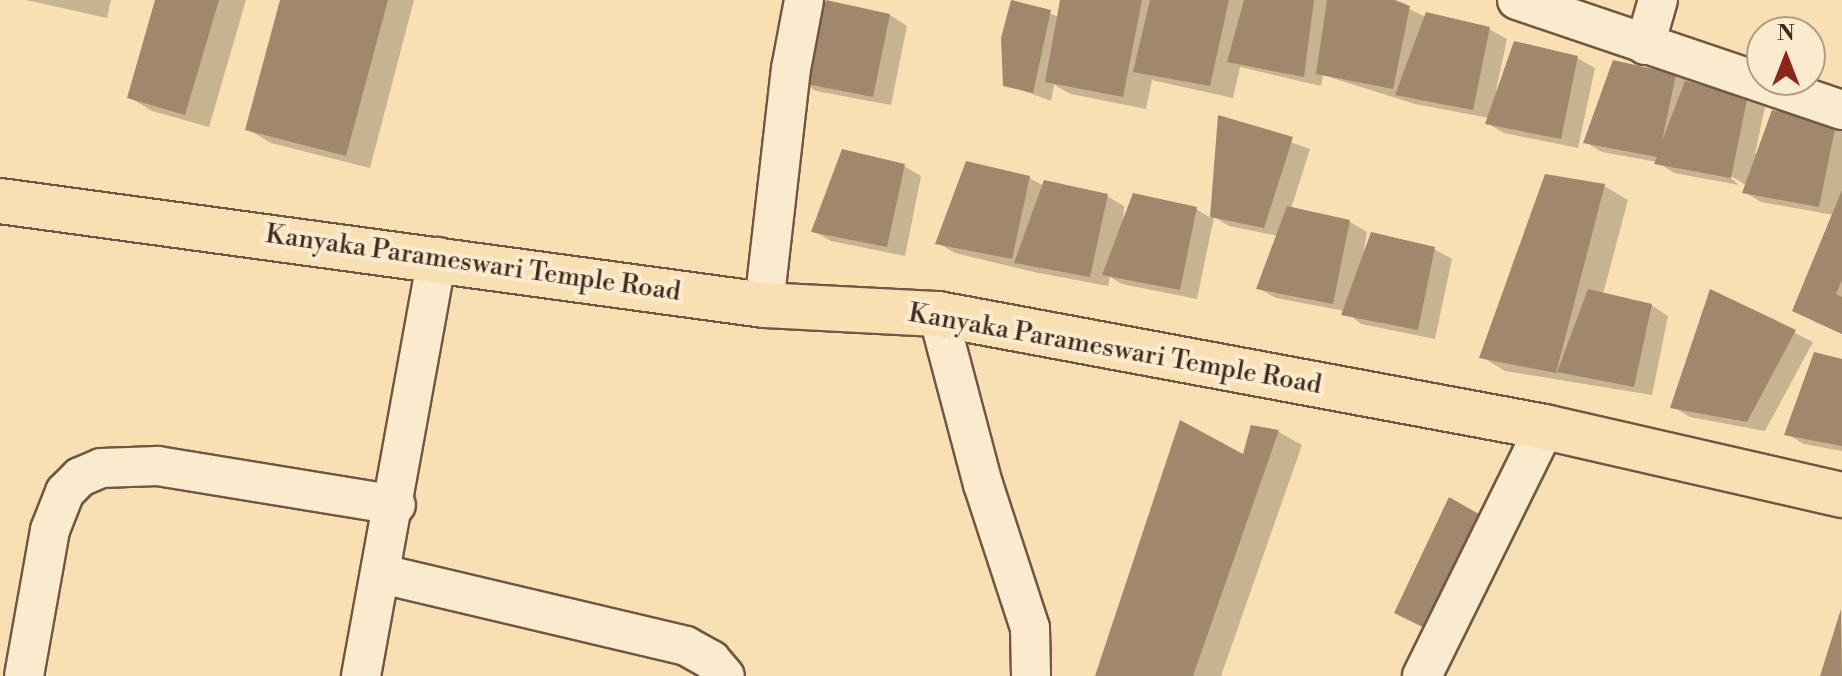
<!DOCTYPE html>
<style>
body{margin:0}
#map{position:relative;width:1842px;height:676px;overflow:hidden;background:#f8e0b3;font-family:"Libre Bodoni",serif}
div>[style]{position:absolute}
.shadow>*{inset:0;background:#0003}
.building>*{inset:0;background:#a1886c}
.roads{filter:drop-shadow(2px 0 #705745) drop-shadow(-2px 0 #705745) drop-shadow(0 2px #705745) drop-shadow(0 -2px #705745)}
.street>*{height:38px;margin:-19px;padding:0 19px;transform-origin:19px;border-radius:19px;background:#faebce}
.primary>*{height:44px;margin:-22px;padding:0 22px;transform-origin:22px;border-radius:22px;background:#f8e0b3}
span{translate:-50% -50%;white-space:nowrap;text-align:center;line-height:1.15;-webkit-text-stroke:8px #faebce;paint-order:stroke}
.street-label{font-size:26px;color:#422920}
.north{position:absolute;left:1746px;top:16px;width:80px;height:80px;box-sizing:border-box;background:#faebce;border:2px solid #b09d88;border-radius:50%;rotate:0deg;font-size:22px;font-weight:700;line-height:32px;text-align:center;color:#422920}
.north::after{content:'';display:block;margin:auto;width:28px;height:36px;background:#8f2418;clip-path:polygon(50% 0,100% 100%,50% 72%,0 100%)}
</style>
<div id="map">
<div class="shadow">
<div style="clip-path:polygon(26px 0,111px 0,107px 18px)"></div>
<div style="clip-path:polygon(158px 0,246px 0,209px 127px,152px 111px,129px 97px)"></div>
<div style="clip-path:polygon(282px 0,414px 0,370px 168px,271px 143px,247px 129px)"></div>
<div style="clip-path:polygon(1013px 0,1059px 17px,1062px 0,1390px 0,1426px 17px,1489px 29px,1507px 39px,1496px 91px,1577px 58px,1595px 68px,1578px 148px,1504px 133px,1487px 123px,1489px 118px,1415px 104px,1323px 75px,1321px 86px,1240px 67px,1233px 98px,1152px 80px,1146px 109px,1071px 94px,1054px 85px,1051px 101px,1005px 84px,1003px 38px)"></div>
<div style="clip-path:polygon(890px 15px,907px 26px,891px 105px,816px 91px,798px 81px)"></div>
<div style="clip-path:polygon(1676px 76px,1765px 107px,1755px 154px,1835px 126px,1842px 130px,1842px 334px,1794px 311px,1834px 215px,1761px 202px,1744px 192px,1746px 185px,1723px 171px,1739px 185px,1674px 173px,1657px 162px,1602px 152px,1585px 142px)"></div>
<div style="clip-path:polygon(1220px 117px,1310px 149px,1291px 209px,1350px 222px,1367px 232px,1363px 255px,1434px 249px,1452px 259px,1435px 339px,1361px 324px,1345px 311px,1276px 298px,1258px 288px,1278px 236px,1229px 226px,1214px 217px,1197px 299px,1122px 284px,1110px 277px,1108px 286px,1034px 272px,955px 253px,938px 243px,1029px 178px,1044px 186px,1107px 196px,1124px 206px,1123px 227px,1196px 209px,1211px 218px)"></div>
<div style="clip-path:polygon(904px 166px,921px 176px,905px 256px,831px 241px,813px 231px)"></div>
<div style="clip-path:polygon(1547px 176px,1604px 186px,1628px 200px,1603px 294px,1651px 305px,1668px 316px,1652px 395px,1505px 371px,1482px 357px)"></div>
<div style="clip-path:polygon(1711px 291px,1813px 342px,1765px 431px,1690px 417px,1673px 407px)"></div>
<div style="clip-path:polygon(1842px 361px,1842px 451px,1804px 444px,1787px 434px)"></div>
<div style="clip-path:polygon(1252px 427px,1279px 432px,1302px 445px,1221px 676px,1097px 676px,1245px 457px)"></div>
</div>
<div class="building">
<div style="clip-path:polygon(155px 0,219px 0,185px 115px,127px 98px)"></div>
<div style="clip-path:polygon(280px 0,388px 0,346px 156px,245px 130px)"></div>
<div style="clip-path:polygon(826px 0,890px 14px,873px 97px,796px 82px)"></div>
<div style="clip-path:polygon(1011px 0,1051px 10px,1033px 93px,1003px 86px,1001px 38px)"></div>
<div style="clip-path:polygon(1060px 0,1142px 0,1123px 97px,1045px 82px)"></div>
<div style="clip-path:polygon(1150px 0,1229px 0,1210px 86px,1133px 72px)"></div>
<div style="clip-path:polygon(1244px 0,1314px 0,1304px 77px,1227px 62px)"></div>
<div style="clip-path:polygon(1327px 0,1395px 0,1410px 6px,1393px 89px,1316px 74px)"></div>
<div style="clip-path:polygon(1426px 12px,1490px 27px,1473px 110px,1395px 95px)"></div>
<div style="clip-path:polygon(1514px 41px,1578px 56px,1561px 139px,1485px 124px)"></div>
<div style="clip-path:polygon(1613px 60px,1676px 74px,1662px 141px,1685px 81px,1748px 95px,1731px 178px,1654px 164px,1657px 157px,1583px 143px)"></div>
<div style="clip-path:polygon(1772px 110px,1836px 124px,1819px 207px,1742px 193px)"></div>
<div style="clip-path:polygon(1218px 115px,1293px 137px,1264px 228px,1210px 217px)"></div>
<div style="clip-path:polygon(842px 149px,905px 164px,887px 247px,811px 232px)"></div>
<div style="clip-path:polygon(966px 161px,1030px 176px,1012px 259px,935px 244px)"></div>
<div style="clip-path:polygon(1545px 174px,1605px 184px,1556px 373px,1479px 358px)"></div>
<div style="clip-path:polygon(1044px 180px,1108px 194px,1090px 277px,1014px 263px)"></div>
<div style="clip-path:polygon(1842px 190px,1842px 280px,1836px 294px,1842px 297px,1842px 334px,1792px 311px)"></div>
<div style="clip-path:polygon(1133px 193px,1197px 207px,1180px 290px,1102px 275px)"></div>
<div style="clip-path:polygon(1287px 206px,1350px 220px,1333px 304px,1256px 289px)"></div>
<div style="clip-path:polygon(1371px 232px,1435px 247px,1418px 330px,1341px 315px)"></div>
<div style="clip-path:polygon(1588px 289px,1652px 304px,1634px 387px,1557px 372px)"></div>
<div style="clip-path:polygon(1710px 289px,1796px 330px,1747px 422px,1670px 408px)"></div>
<div style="clip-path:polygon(1814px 352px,1842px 359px,1842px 446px,1784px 435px)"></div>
<div style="clip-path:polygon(1180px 420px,1243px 454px,1251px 425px,1279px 430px,1193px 676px,1095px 676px)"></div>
<div style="clip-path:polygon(1449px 497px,1491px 521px,1435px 633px,1394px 613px)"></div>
<div style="clip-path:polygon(1841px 609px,1842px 676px,1820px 676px)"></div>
</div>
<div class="roads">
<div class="street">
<div style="left:1517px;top:0;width:343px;rotate:18.7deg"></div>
<div style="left:1645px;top:45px;width:47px;rotate:-73.9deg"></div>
<div style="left:764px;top:305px;width:238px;rotate:-83.5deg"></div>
<div style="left:791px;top:69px;width:70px;rotate:-79.3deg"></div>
<div style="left:938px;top:314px;width:176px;rotate:75.2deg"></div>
<div style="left:983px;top:484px;width:151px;rotate:71.9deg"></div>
<div style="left:1030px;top:628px;width:48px;rotate:88.8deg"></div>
<div style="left:382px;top:574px;width:312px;rotate:13.3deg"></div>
<div style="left:686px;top:646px;width:29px;rotate:29deg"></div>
<div style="left:711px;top:660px;width:21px;rotate:49deg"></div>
<div style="left:24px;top:676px;width:148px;rotate:-79.9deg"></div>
<div style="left:50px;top:530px;width:41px;rotate:-68.5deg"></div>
<div style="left:65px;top:492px;width:21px;rotate:-45deg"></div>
<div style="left:80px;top:477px;width:23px;rotate:-23deg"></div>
<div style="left:101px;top:468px;width:57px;rotate:-2deg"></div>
<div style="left:158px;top:466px;width:241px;rotate:9.3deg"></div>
<div style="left:361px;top:676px;width:426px;rotate:-79.7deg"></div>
<div style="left:1422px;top:676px;width:278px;rotate:-63.7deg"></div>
</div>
<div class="primary">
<div style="left:0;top:201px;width:771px;rotate:7.75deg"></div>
<div style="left:764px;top:305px;width:174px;rotate:3deg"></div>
<div style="left:938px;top:314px;width:617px;rotate:10.55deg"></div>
<div style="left:1545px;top:427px;width:305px;rotate:12.9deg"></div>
</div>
</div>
<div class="street-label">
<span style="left:473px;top:264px;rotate:8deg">Kanyaka Parameswari Temple Road</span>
<span style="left:1115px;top:350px;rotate:10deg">Kanyaka Parameswari Temple Road</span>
</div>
<div class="north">N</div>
</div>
